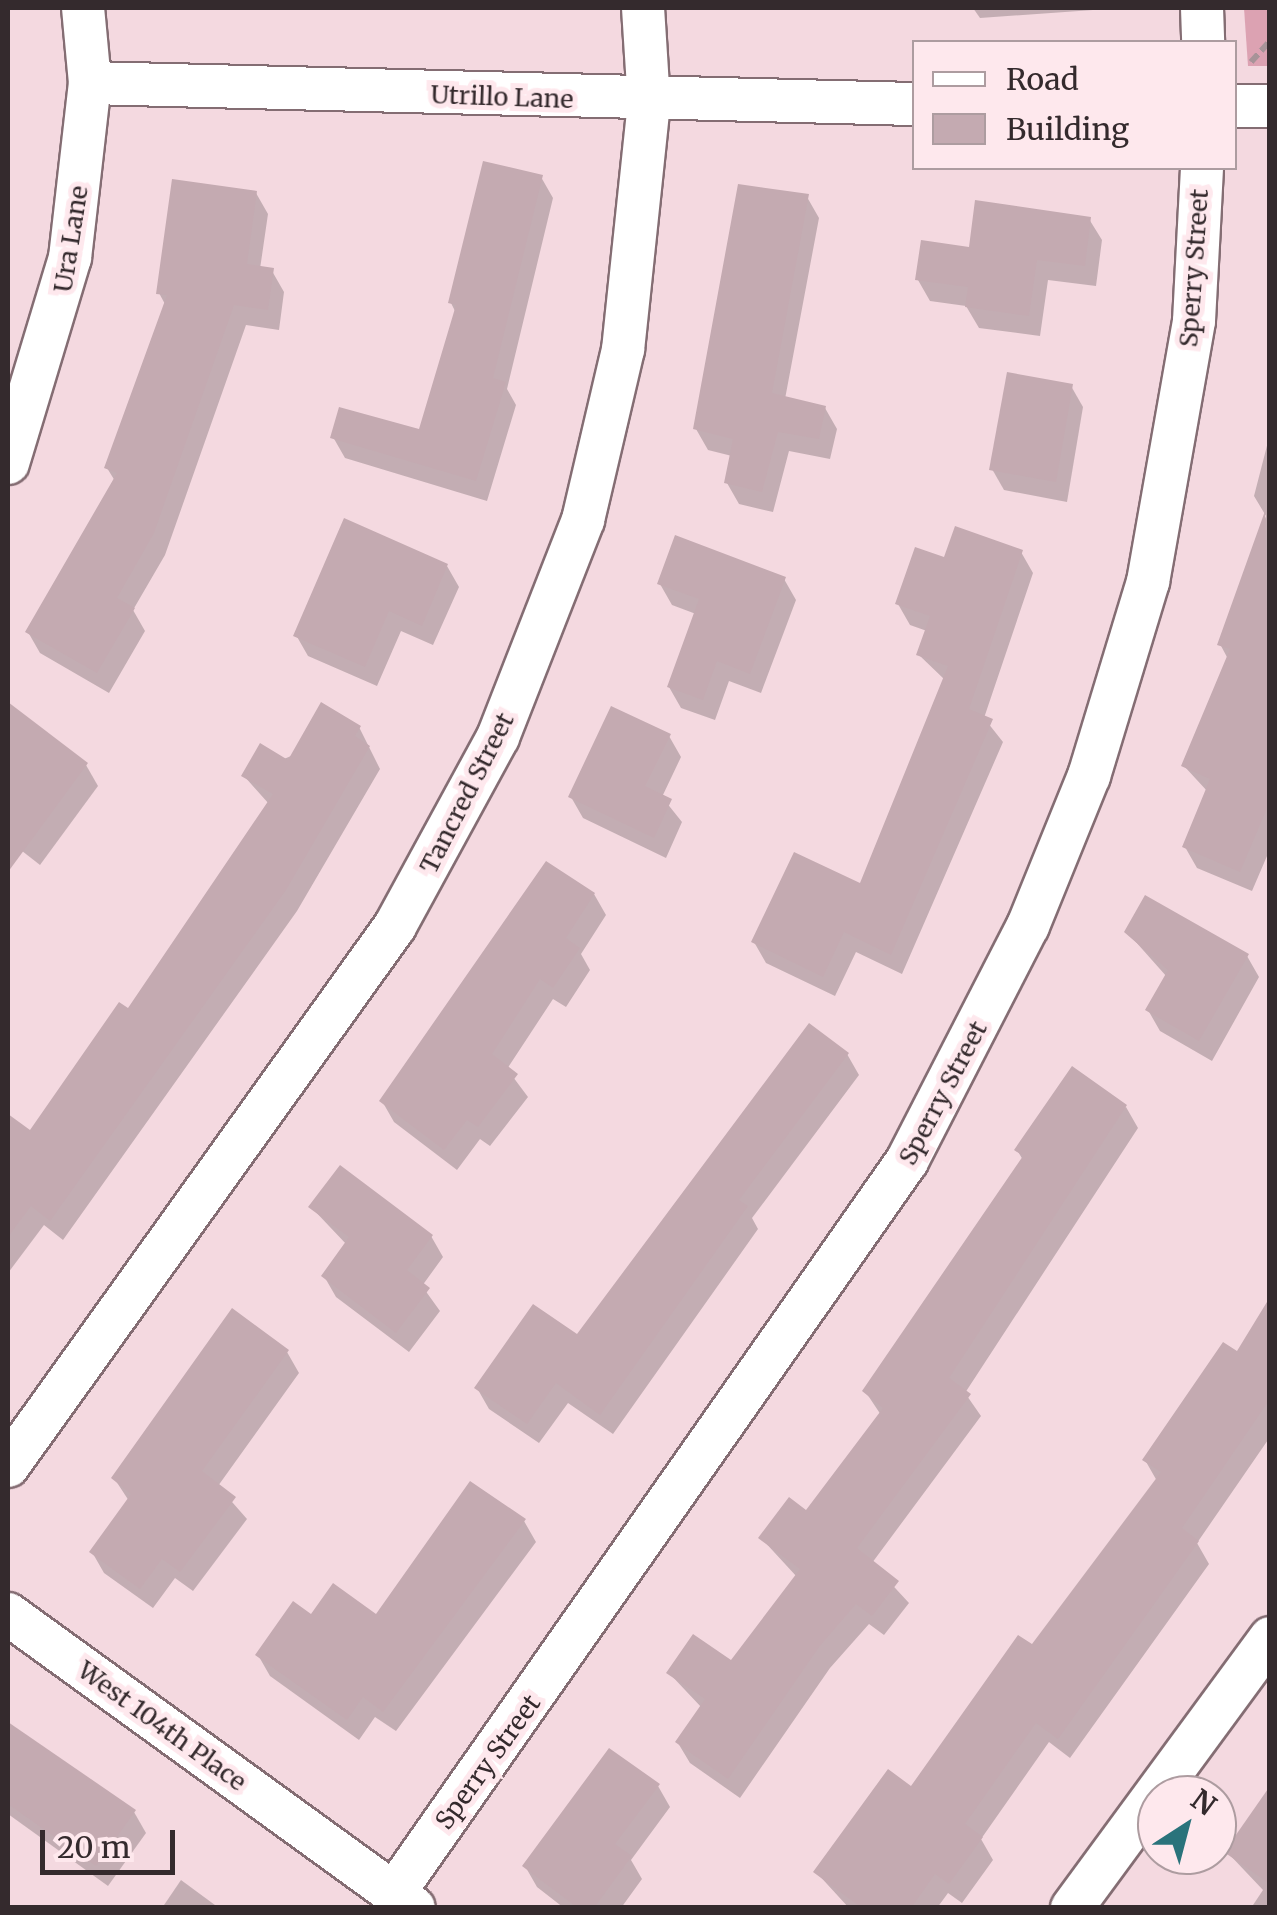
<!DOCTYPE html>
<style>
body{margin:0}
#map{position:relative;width:1277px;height:1915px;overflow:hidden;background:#f4d9e0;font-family:Merriweather,serif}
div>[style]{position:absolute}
.green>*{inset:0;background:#dca2b2}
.shadow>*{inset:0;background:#0003}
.building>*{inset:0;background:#c4aab1}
.path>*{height:6px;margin-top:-3px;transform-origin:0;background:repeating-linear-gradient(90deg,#a79398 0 10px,transparent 0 15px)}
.roads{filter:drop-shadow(2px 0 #846d73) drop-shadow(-2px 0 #846d73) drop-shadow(0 2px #846d73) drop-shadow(0 -2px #846d73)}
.street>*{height:42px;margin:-21px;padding:0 21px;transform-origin:21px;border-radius:21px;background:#fff}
span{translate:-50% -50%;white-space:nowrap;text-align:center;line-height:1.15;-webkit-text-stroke:10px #fee8ed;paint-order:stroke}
.street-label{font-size:25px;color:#342a2d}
.frame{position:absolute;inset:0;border:10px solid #342a2d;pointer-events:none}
.legend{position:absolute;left:912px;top:40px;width:325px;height:130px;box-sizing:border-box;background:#fee8ed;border:2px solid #ad9ca0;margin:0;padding:12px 18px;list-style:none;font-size:30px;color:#342a2d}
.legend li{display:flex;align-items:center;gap:20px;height:50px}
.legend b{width:50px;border:2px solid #ad9ca0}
.north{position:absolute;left:1137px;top:1775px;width:100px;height:100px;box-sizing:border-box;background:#fee8ed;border:2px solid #ad9ca0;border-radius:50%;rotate:36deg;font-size:28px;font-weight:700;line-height:40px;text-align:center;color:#342a2d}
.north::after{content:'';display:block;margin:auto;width:35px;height:45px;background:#2a737b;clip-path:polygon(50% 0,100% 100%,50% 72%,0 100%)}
.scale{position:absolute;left:40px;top:1830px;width:135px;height:45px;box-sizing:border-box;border:5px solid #342a2d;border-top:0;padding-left:12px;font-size:30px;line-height:35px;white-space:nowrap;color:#342a2d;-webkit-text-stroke:8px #fee8ed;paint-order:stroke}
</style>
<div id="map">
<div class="green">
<div style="clip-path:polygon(1244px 8px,1269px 8px,1269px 66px,1248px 66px)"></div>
</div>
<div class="shadow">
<div style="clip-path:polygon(973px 8px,1106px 8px,1107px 9px,980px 18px)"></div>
<div style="clip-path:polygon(541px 177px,553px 198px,507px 389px,516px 405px,487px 501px,345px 458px,333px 437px,421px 432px,456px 313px,451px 303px)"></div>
<div style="clip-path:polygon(256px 193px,268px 214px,260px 269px,272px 271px,284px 292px,279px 330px,246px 325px,165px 555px,133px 610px,145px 631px,109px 693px,40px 653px,28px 632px,115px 481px,107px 468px,166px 306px,159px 293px)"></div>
<div style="clip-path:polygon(807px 197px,819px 218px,785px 399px,825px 408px,837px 429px,830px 459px,789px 451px,773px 512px,739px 504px,727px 483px,732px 456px,708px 450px,696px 429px)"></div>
<div style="clip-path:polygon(1089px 219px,1102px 240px,1096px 286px,1048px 280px,1040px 336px,979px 328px,966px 306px,930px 301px,918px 280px,971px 250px)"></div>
<div style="clip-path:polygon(1071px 386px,1083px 407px,1067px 502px,1004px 490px,992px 469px)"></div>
<div style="clip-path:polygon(1270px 434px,1270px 849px,1252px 891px,1197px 868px,1185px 847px,1208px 792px,1184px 766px,1228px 659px,1220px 644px,1266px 516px,1254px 496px)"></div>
<div style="clip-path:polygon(1021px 552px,1033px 573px,984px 718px,1003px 742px,902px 974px,856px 952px,835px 996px,766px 963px,754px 942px,861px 886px,945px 680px,919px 655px,927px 631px,910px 625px,898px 604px,946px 561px)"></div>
<div style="clip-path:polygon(447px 566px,459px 587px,433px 645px,401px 631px,377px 686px,308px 656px,296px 635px)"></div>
<div style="clip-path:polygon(784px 579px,796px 600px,761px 693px,729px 681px,715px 720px,681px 708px,669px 687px,696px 614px,672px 605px,660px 584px)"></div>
<div style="clip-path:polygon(14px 711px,86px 765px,98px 786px,40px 865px,8px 840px)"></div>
<div style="clip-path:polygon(359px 727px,380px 769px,297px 911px,63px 1240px,44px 1225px,8px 1273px,8px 1134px,16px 1123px,30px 1134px,128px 1011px,269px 804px,244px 776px)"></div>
<div style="clip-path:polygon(669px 736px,681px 757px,662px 797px,682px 822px,666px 858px,583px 818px,571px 797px)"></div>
<div style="clip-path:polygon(594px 894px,606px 915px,581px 954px,590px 970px,566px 1007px,553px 999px,507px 1069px,528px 1097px,490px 1146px,480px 1139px,457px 1170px,394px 1122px,382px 1101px)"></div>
<div style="clip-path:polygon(1127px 932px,1247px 956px,1259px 977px,1212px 1061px,1160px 1031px,1148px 1010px,1167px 977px)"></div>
<div style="clip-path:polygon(847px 1054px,859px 1075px,752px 1218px,758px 1229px,613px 1434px,568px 1403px,539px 1443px,489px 1409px,477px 1388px,577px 1337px)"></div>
<div style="clip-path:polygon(1126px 1107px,1138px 1128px,965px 1393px,981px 1416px,872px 1563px,909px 1603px,884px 1635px,869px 1624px,830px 1668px,740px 1798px,690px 1763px,678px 1743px,702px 1708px,669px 1673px,731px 1664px,797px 1577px,761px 1538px,807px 1514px,881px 1415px,865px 1391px,1023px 1160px,1017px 1150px)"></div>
<div style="clip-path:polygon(311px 1207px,431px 1236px,443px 1257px,422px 1286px,440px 1311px,409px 1352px,336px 1297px,324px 1276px,347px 1245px)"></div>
<div style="clip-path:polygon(1270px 1302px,1270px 1437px,1197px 1543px,1209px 1564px,1070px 1758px,1049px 1742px,981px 1839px,993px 1860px,962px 1903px,948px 1893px,937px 1908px,849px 1908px,816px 1872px,912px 1790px,1032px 1648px,1157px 1481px,1145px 1460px,1237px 1355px)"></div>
<div style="clip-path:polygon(287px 1352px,299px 1373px,218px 1486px,247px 1519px,193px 1591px,175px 1578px,153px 1608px,104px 1573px,92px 1552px,129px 1501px,114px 1478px)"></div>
<div style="clip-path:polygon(524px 1521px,536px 1542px,396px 1731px,375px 1717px,359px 1740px,270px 1676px,258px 1655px,312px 1618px,377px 1618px)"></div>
<div style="clip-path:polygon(8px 1726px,134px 1812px,146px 1833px,108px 1886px,8px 1814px)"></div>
<div style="clip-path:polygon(658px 1786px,670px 1807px,631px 1860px,642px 1879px,621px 1908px,564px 1908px,537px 1887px,525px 1866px)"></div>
<div style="clip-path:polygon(1270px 1824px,1270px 1908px,1251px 1908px,1263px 1890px,1227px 1852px)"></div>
<div style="clip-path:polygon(181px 1880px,219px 1908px,162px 1908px)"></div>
</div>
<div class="building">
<div style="clip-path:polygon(483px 161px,543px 175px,493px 378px,506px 382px,476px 481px,330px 438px,339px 407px,419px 429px,456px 305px,448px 303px)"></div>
<div style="clip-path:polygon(172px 179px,257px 191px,247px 264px,274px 268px,268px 310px,234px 305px,154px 533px,117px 598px,135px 608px,97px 673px,25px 632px,117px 473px,104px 468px,167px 295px,156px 294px)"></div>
<div style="clip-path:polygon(738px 184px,809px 194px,772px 393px,826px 406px,819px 439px,778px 432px,762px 492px,724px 483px,733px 439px,693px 429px)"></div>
<div style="clip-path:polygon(975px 200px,1091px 217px,1085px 266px,1037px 260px,1029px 316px,965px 307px,968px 287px,915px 280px,921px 240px,969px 247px)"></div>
<div style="clip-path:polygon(1007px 372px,1073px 384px,1056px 482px,989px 470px)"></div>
<div style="clip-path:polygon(1265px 511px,1270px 801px,1240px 872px,1182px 847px,1210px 779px,1181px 766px,1230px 649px,1217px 645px)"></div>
<div style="clip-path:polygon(344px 518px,448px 564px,422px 626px,389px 611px,365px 667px,293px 636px)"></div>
<div style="clip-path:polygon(955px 526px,1023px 550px,969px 709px,993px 719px,891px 955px,844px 932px,823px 977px,751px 942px,794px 852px,860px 883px,948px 666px,916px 655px,930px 616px,895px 604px,915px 547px,944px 557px)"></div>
<div style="clip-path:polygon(675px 535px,786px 577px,750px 674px,717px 661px,703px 700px,667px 687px,699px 599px,657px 584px)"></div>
<div style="clip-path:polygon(8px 702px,88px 763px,8px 872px)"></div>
<div style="clip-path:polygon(321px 702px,361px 726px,355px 736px,370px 746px,286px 890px,50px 1221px,31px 1206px,8px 1237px,8px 1114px,30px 1130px,119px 1002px,128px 1008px,273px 794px,241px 776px,260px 743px,288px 760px)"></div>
<div style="clip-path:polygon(611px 706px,671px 734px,645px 786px,672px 799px,654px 838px,568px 797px)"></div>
<div style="clip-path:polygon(546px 861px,595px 893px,566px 938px,580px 948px,553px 988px,540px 979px,492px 1054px,518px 1074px,478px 1127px,467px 1120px,444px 1150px,379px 1101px)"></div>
<div style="clip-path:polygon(1145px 895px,1249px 954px,1199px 1041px,1145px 1010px,1168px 970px,1124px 932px)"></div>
<div style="clip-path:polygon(809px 1023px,849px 1053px,739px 1200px,748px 1206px,600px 1415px,556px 1383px,527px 1424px,474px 1388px,533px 1304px,577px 1334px)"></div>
<div style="clip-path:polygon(1072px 1066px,1127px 1105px,949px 1378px,971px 1394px,857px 1548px,899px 1581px,872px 1616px,856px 1604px,819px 1647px,728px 1779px,675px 1742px,705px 1699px,666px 1673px,693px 1634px,731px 1660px,800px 1569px,758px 1538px,789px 1497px,806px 1510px,883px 1408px,862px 1391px,1023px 1156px,1014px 1150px)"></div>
<div style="clip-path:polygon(340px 1165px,433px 1235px,407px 1270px,430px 1288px,396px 1333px,321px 1276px,349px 1237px,308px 1207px)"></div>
<div style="clip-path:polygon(1270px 1297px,1270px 1399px,1182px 1528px,1199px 1541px,1058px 1739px,1036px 1723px,965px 1824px,983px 1837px,949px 1884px,935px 1874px,911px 1908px,862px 1908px,813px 1872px,888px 1769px,911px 1786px,1018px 1635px,1032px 1644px,1161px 1472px,1142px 1460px,1223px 1342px,1237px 1351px)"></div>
<div style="clip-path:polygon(232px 1308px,289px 1350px,202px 1471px,236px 1497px,180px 1572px,162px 1559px,140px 1589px,89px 1552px,131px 1494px,111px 1478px)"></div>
<div style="clip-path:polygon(470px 1481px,526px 1519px,383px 1712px,363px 1697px,347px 1720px,255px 1655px,293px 1601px,311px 1614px,333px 1583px,376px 1614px)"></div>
<div style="clip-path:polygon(8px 1722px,136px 1810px,96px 1866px,8px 1804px)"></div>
<div style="clip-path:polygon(609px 1748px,660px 1784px,615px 1844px,632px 1856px,594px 1908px,578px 1908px,522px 1866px)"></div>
<div style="clip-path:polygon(1270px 1786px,1270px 1884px,1224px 1852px)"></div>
</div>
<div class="path">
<div style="left:1251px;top:62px;width:28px;rotate:-48deg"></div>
</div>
<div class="roads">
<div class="street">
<div style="left:1202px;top:8px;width:34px;rotate:88deg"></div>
<div style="left:90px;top:83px;width:824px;rotate:1.46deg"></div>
<div style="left:1234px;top:106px;width:36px"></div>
<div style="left:8px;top:463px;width:214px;rotate:-73.2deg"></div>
<div style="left:70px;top:258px;width:176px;rotate:-83.5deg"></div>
<div style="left:90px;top:83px;width:75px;rotate:-95.3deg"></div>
<div style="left:8px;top:1466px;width:664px;rotate:-54.37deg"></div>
<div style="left:395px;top:926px;width:215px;rotate:-61.4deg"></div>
<div style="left:498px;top:737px;width:233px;rotate:-68.6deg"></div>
<div style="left:583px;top:520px;width:175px;rotate:-76.8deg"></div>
<div style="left:623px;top:350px;width:248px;rotate:-84deg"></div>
<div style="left:649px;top:103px;width:95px;rotate:-93.6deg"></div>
<div style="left:8px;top:1614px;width:501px;rotate:35.91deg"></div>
<div style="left:394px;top:1893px;width:894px;rotate:-54.98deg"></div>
<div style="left:907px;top:1161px;width:264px;rotate:-62.8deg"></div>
<div style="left:1028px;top:926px;width:162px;rotate:-67.9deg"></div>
<div style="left:1089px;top:776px;width:203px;rotate:-73.1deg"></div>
<div style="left:1148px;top:582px;width:265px;rotate:-80deg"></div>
<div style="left:1194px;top:321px;width:153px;rotate:-87deg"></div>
<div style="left:1072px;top:1908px;width:335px;rotate:-53.7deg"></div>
</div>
</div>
<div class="street-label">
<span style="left:502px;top:97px;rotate:2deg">Utrillo Lane</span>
<span style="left:71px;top:239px;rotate:-81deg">Ura Lane</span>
<span style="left:1194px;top:268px;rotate:-86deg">Sperry Street</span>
<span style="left:467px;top:793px;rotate:-63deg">Tancred Street</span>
<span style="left:943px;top:1093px;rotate:-62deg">Sperry Street</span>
<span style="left:162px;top:1726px;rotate:36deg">West 104th Place</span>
<span style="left:488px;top:1762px;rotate:-54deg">Sperry Street</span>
</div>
<div class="frame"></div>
<ul class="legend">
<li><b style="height:12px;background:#fff"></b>Road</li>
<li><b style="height:28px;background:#c4aab1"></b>Building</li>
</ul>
<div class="north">N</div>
<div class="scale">20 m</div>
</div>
